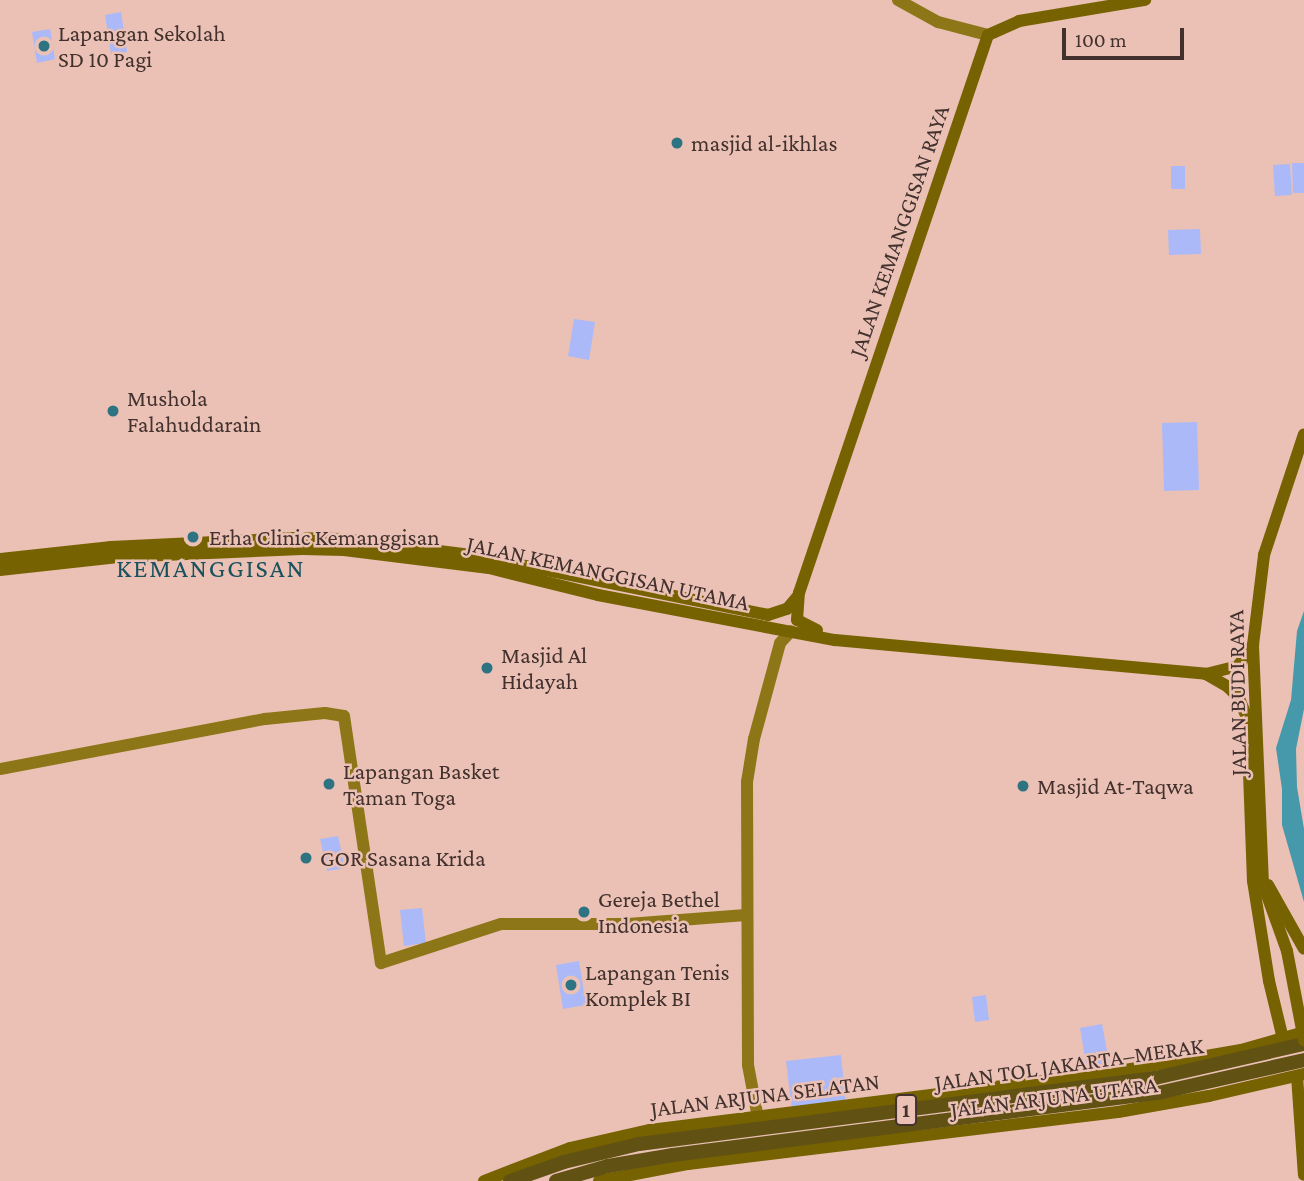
<!DOCTYPE html>
<meta charset="utf-8">
<style>
body{margin:0}
#map{position:relative;width:1304px;height:1181px;overflow:hidden;background:#ebc1b6;font-family:"Crimson Pro",serif}
div>[style]{position:absolute}
.green>*{inset:0;background:#abb9f8}
.water>*{inset:0;background:#4599ab}
.secondary>*{height:12px;margin:-6px;padding:0 6px;transform-origin:6px;border-radius:6px;background:#8c7617}
.primary>*{height:12px;margin:-6px;padding:0 6px;transform-origin:6px;border-radius:6px;background:#776201}
.highway>*{height:14px;margin:-7px;padding:0 7px;transform-origin:7px;border-radius:7px;background:#615214}
.primary-bridge>*{height:12px;margin:-6px;padding:0 6px;transform-origin:6px;border-radius:6px;background:#776201}
.dots>*{width:19px;height:19px;translate:-50% -50%;box-sizing:border-box;border:4px solid #ebc1b6;border-radius:50%}
span{translate:-50% -50%;white-space:nowrap;text-align:center;line-height:1.15;-webkit-text-stroke:5px #ebc1b6;paint-order:stroke}
.shield-label span{padding:2px 5px;background:#ebc1b6;border:2px solid;border-radius:5px;-webkit-text-stroke-width:0}
.shield-label{font-size:21px;color:#42312d;font-weight:700}
.poi-label{font-size:23px;color:#42312d}
.left{translate:0 -50%;text-align:left}
.street-label{font-size:23px;color:#42312d}
.quarter-label{font-size:26px;color:#1a525e;letter-spacing:2px}
.scale{position:absolute;left:1062px;top:28px;width:122px;height:32px;box-sizing:border-box;border:4px solid #42312d;border-top:0;padding-left:9px;font-size:21px;line-height:24px;white-space:nowrap;color:#42312d;-webkit-text-stroke:5px #ebc1b6;paint-order:stroke}
</style>
<div id="map">
<div class="green">
<div style="clip-path:polygon(121px 12px,127px 52px,111px 54px,105px 15px)"></div>
<div style="clip-path:polygon(50px 29px,55px 59px,37px 63px,32px 32px)"></div>
<div style="clip-path:polygon(1292px 163px,1304px 163px,1304px 193px,1293px 193px)"></div>
<div style="clip-path:polygon(1290px 164px,1292px 195px,1275px 196px,1273px 165px)"></div>
<div style="clip-path:polygon(1171px 166px,1185px 166px,1185px 189px,1171px 189px)"></div>
<div style="clip-path:polygon(1200px 229px,1201px 254px,1169px 255px,1168px 230px)"></div>
<div style="clip-path:polygon(574px 319px,595px 322px,589px 360px,568px 356px)"></div>
<div style="clip-path:polygon(1197px 422px,1199px 490px,1164px 491px,1162px 423px)"></div>
<div style="clip-path:polygon(338px 836px,345px 868px,327px 871px,320px 839px)"></div>
<div style="clip-path:polygon(422px 908px,426px 943px,404px 946px,400px 910px)"></div>
<div style="clip-path:polygon(579px 961px,586px 1005px,563px 1009px,556px 965px)"></div>
<div style="clip-path:polygon(986px 995px,989px 1020px,975px 1022px,972px 997px)"></div>
<div style="clip-path:polygon(1102px 1024px,1111px 1072px,1088px 1076px,1080px 1028px)"></div>
<div style="clip-path:polygon(841px 1055px,846px 1105px,792px 1111px,786px 1061px)"></div>
</div>
<div class="water">
<div style="clip-path:polygon(1304px 611px,1304px 709px,1296px 749px,1297px 787px,1304px 829px,1304px 902px,1282px 825px,1282px 789px,1276px 748px,1291px 700px,1297px 631px)"></div>
</div>
<div class="secondary">
<div style="left:898px;top:0;width:46px;rotate:28.8deg"></div>
<div style="left:938px;top:22px;width:52px;rotate:14.6deg"></div>
<div style="left:0;top:769px;width:270px;rotate:-10.7deg"></div>
<div style="left:265px;top:719px;width:60px;rotate:-5.7deg"></div>
<div style="left:325px;top:713px;width:19px;rotate:9deg"></div>
<div style="left:344px;top:716px;width:250px;rotate:81.5deg"></div>
<div style="left:381px;top:963px;width:126px;rotate:-18deg"></div>
<div style="left:501px;top:924px;width:127px"></div>
<div style="left:628px;top:924px;width:118px;rotate:-4.4deg"></div>
<div style="left:758px;top:1118px;width:54px;rotate:-100.7deg"></div>
<div style="left:748px;top:1065px;width:283px;rotate:-90.2deg"></div>
<div style="left:747px;top:782px;width:44px;rotate:-80.8deg"></div>
<div style="left:754px;top:739px;width:99px;rotate:-74.8deg"></div>
<div style="left:780px;top:643px;width:16px;rotate:-47deg"></div>
</div>
<div class="primary">
<div style="left:0;top:559px;width:112px;rotate:-6.2deg"></div>
<div style="left:111px;top:547px;width:183px;rotate:-2.8deg"></div>
<div style="left:294px;top:538px;width:49px;rotate:1.2deg"></div>
<div style="left:343px;top:539px;width:129px;rotate:7.1deg"></div>
<div style="left:471px;top:555px;width:303px;rotate:11.4deg"></div>
<div style="left:768px;top:615px;width:20px;rotate:-18deg"></div>
<div style="left:787px;top:609px;width:16px;rotate:-50deg"></div>
<div style="left:0;top:570px;width:119px;rotate:-6.3deg"></div>
<div style="left:118px;top:557px;width:184px;rotate:-2.5deg"></div>
<div style="left:302px;top:549px;width:42px;rotate:1.4deg"></div>
<div style="left:344px;top:550px;width:146px;rotate:7.1deg"></div>
<div style="left:489px;top:568px;width:112px;rotate:13.9deg"></div>
<div style="left:598px;top:595px;width:241px;rotate:10.8deg"></div>
<div style="left:835px;top:640px;width:373px;rotate:5.2deg"></div>
<div style="left:1206px;top:674px;width:33px;rotate:-14deg"></div>
<div style="left:1238px;top:666px;width:26px;rotate:-54deg"></div>
<div style="left:817px;top:630px;width:22px;rotate:-153deg"></div>
<div style="left:797px;top:620px;width:27px;rotate:-86deg"></div>
<div style="left:799px;top:593px;width:589px;rotate:-71.29deg"></div>
<div style="left:988px;top:35px;width:34px;rotate:-24deg"></div>
<div style="left:1019px;top:21px;width:128px;rotate:-9.5deg"></div>
<div style="left:1206px;top:674px;width:24px;rotate:30deg"></div>
<div style="left:1227px;top:686px;width:17px;rotate:45deg"></div>
<div style="left:1239px;top:698px;width:22px;rotate:68deg"></div>
<div style="left:1247px;top:718px;width:163px;rotate:87.9deg"></div>
<div style="left:1253px;top:881px;width:101px;rotate:80.9deg"></div>
<div style="left:1269px;top:981px;width:60px;rotate:76.4deg"></div>
<div style="left:1268px;top:885px;width:73px;rotate:60.6deg"></div>
<div style="left:1287px;top:951px;width:71px;rotate:-109.7deg"></div>
<div style="left:1263px;top:884px;width:239px;rotate:-92.4deg"></div>
<div style="left:1253px;top:645px;width:91px;rotate:-83deg"></div>
<div style="left:1264px;top:555px;width:127px;rotate:-71.7deg"></div>
<div style="left:1297px;top:1076px;width:99px;rotate:86deg"></div>
<div style="left:484px;top:1181px;width:92px;rotate:-21deg"></div>
<div style="left:570px;top:1148px;width:82px;rotate:-12.7deg"></div>
<div style="left:650px;top:1130px;width:455px;rotate:-7.1deg"></div>
<div style="left:1102px;top:1074px;width:141px;rotate:-9.8deg"></div>
<div style="left:1241px;top:1050px;width:66px;rotate:-15.9deg"></div>
<div style="left:599px;top:1181px;width:91px;rotate:-10.8deg"></div>
<div style="left:688px;top:1164px;width:433px;rotate:-6.9deg"></div>
<div style="left:1118px;top:1112px;width:92px;rotate:-10deg"></div>
<div style="left:1209px;top:1096px;width:98px;rotate:-13deg"></div>
</div>
<div class="highway">
<div style="left:510px;top:1181px;width:57px;rotate:-19.4deg"></div>
<div style="left:564px;top:1162px;width:77px;rotate:-13.5deg"></div>
<div style="left:639px;top:1144px;width:520px;rotate:-7.29deg"></div>
<div style="left:1155px;top:1078px;width:153px;rotate:-12.9deg"></div>
<div style="left:556px;top:1181px;width:54px;rotate:-16.1deg"></div>
<div style="left:608px;top:1166px;width:66px;rotate:-9.6deg"></div>
<div style="left:673px;top:1155px;width:489px;rotate:-7.3deg"></div>
<div style="left:1158px;top:1093px;width:150px;rotate:-12.7deg"></div>
</div>
<div class="primary-bridge">
<div style="left:1287px;top:951px;width:91px;rotate:79.2deg"></div>
</div>
<div class="dots">
<div style="left:44px;top:46px;background:#2e7382"></div>
<div style="left:677px;top:143px;background:#2e7382"></div>
<div style="left:113px;top:411px;background:#2e7382"></div>
<div style="left:193px;top:537px;background:#2e7382"></div>
<div style="left:487px;top:668px;background:#2e7382"></div>
<div style="left:329px;top:784px;background:#2e7382"></div>
<div style="left:1023px;top:786px;background:#2e7382"></div>
<div style="left:306px;top:858px;background:#2e7382"></div>
<div style="left:584px;top:912px;background:#2e7382"></div>
<div style="left:571px;top:985px;background:#2e7382"></div>
</div>
<div class="shield-label">
<span style="left:906px;top:1110px">1</span>
</div>
<div class="poi-label">
<span class="left" style="left:58px;top:46px">Lapangan Sekolah<br>SD 10 Pagi</span>
<span class="left" style="left:691px;top:143px">masjid al-ikhlas</span>
<span class="left" style="left:127px;top:411px">Mushola<br>Falahuddarain</span>
<span class="left" style="left:209px;top:537px">Erha Clinic Kemanggisan</span>
<span class="left" style="left:501px;top:668px">Masjid Al<br>Hidayah</span>
<span class="left" style="left:343px;top:784px">Lapangan Basket<br>Taman Toga</span>
<span class="left" style="left:1037px;top:786px">Masjid At-Taqwa</span>
<span class="left" style="left:320px;top:858px">GOR Sasana Krida</span>
<span class="left" style="left:598px;top:912px">Gereja Bethel<br>Indonesia</span>
<span class="left" style="left:585px;top:985px">Lapangan Tenis<br>Komplek BI</span>
</div>
<div class="street-label">
<span style="left:899px;top:231px;rotate:-71deg">JALAN KEMANGGISAN RAYA</span>
<span style="left:608px;top:573px;rotate:12deg">JALAN KEMANGGISAN UTAMA</span>
<span style="left:1237px;top:693px;rotate:-91deg">JALAN BUDI RAYA</span>
<span style="left:1069px;top:1064px;rotate:-8deg">JALAN TOL JAKARTA–MERAK</span>
<span style="left:765px;top:1095px;rotate:-7deg">JALAN ARJUNA SELATAN</span>
<span style="left:1054px;top:1097px;rotate:-7deg">JALAN ARJUNA UTARA</span>
</div>
<div class="quarter-label">
<span style="left:211px;top:569px">KEMANGGISAN</span>
</div>
<div class="scale">100 m</div>
</div>
